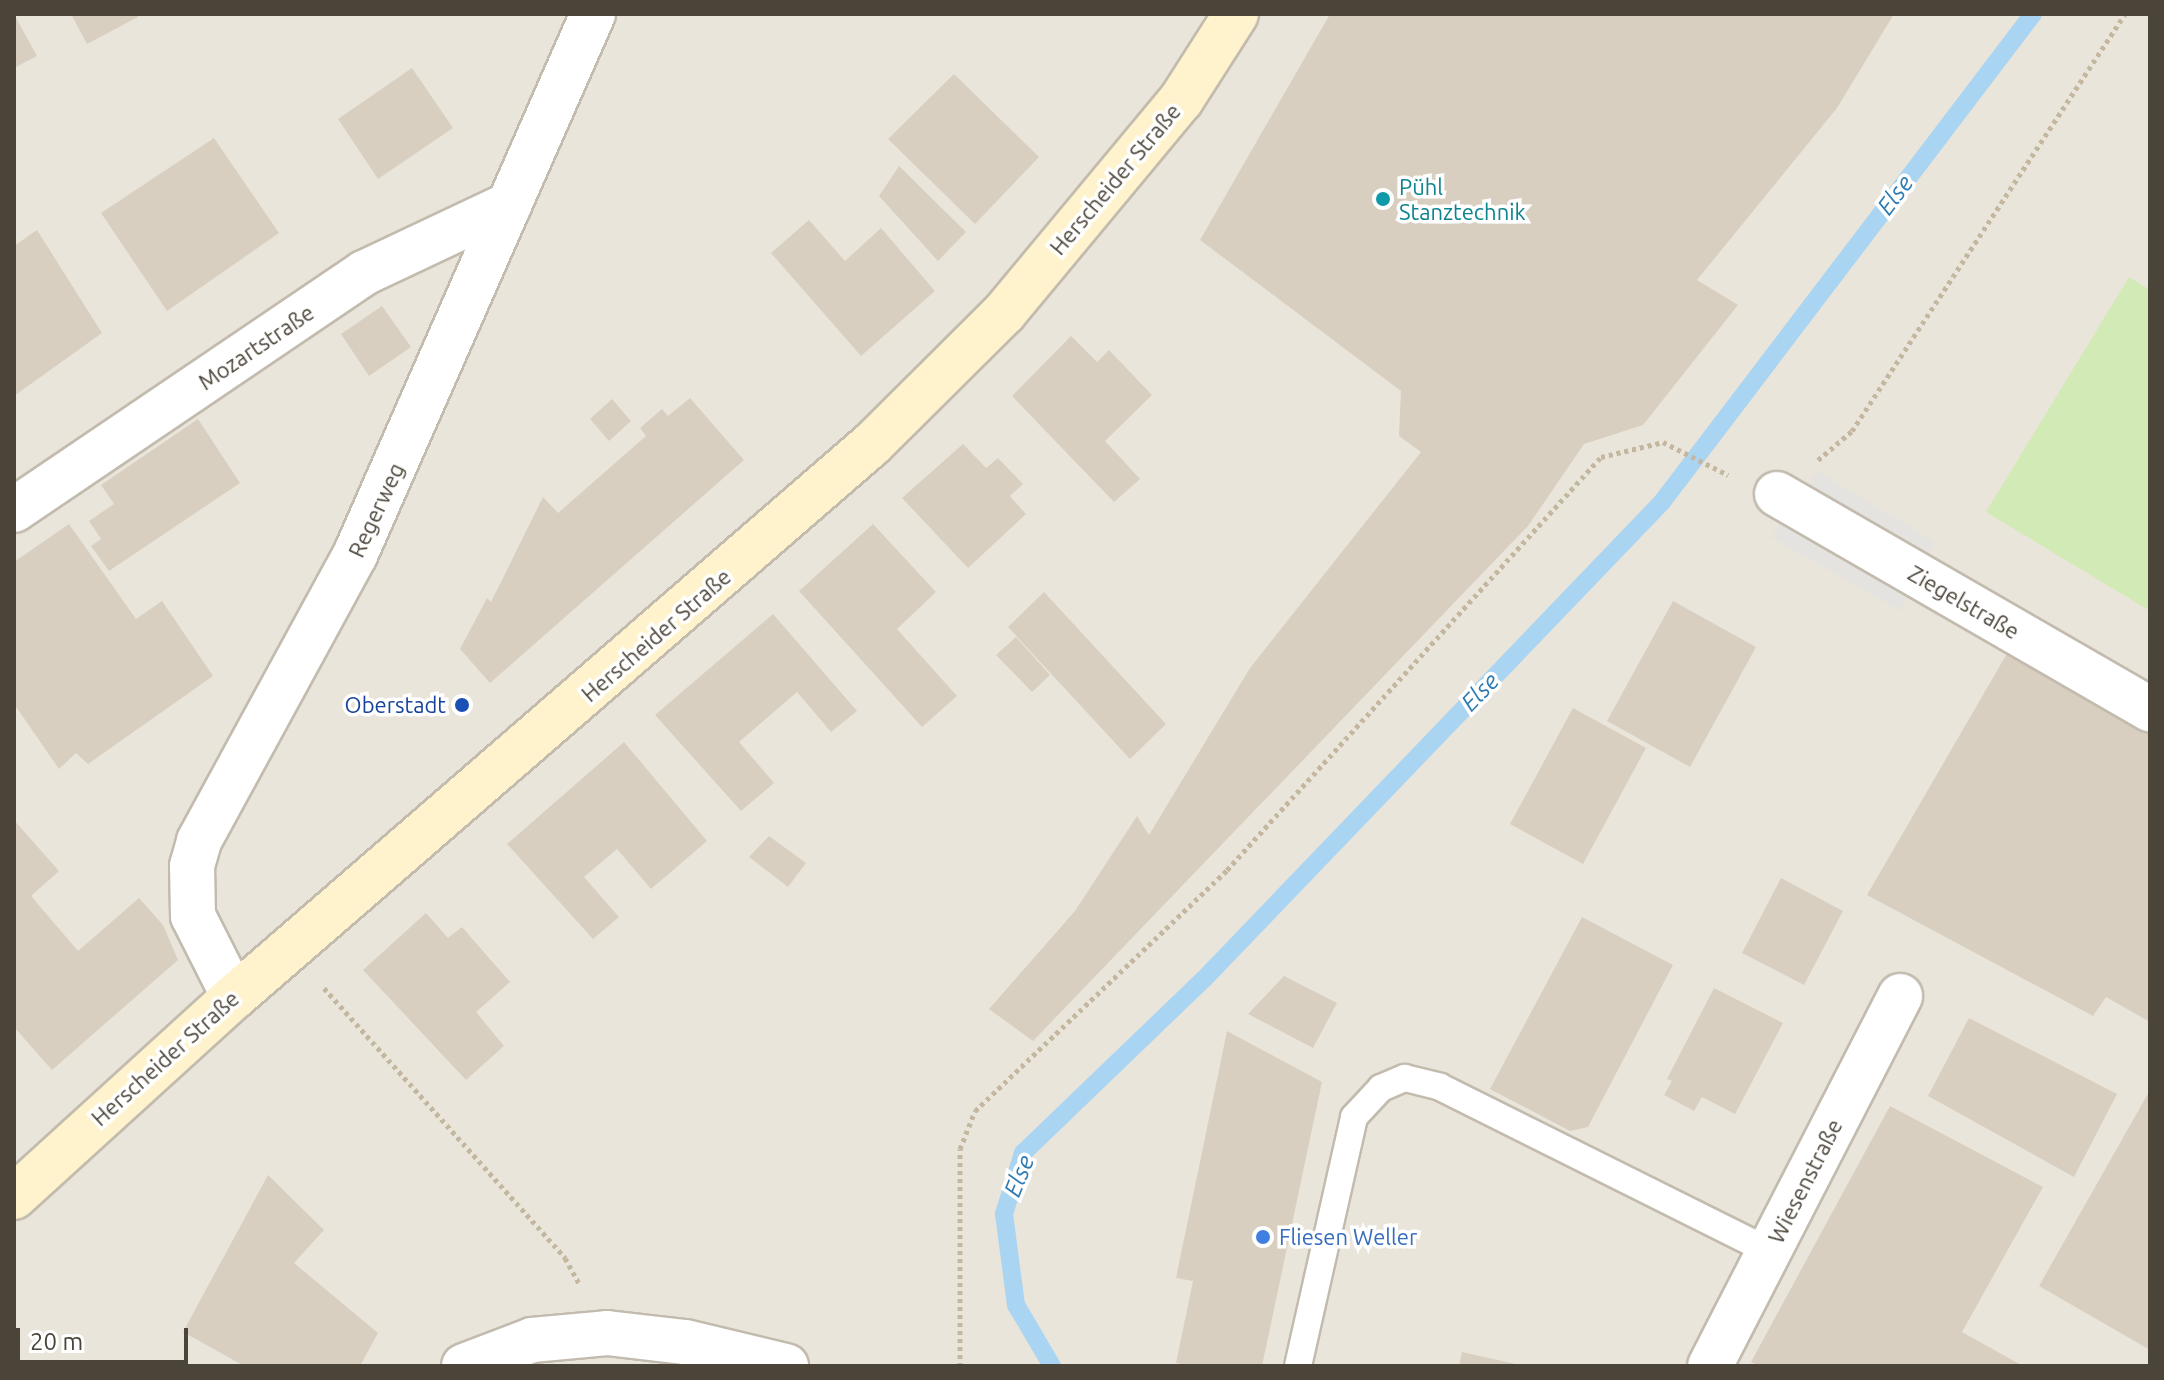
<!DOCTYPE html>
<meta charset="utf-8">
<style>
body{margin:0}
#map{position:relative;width:2164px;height:1380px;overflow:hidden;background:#f6f3ec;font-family:Ubuntu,sans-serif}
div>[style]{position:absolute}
.residential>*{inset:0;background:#eae5da}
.green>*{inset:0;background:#d2eab5}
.parking>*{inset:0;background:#e5e3e0}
.stream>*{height:18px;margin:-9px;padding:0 9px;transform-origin:9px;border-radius:9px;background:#a9d4f2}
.building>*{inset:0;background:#d8cfc1}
.path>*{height:5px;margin-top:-2.5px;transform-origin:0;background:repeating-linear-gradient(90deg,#c4b79f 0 4px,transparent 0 8px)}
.roads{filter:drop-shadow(2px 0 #c2bbae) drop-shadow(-2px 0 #c2bbae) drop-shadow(0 2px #c2bbae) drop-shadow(0 -2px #c2bbae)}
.service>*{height:26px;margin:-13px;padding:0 13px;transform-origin:13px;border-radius:13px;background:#fff}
.minor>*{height:44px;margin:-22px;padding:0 22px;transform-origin:22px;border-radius:22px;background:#fff}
.secondary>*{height:44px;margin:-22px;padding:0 22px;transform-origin:22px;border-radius:22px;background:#fff3cd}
.dots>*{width:22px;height:22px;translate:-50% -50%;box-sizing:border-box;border:4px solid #fff;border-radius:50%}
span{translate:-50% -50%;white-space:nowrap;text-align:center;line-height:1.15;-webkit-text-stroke:7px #fff;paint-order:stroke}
.street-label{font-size:22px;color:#4b4439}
.culture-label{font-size:22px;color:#0d838f}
.left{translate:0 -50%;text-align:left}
.transit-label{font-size:22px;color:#164399}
.right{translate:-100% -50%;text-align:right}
.shop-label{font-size:22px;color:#366cbe}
.water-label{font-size:24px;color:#2e7ab2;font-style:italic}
.frame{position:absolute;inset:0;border:16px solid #4b4439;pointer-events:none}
.scale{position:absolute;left:16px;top:1328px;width:172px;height:36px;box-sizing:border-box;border:4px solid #4b4439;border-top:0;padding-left:10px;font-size:24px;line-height:28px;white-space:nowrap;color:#4b4439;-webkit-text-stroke:6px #fff;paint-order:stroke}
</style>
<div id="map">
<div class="residential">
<div style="clip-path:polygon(14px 14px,2150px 14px,2150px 1366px,14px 1366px)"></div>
</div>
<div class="green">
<div style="clip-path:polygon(2129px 277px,2150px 290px,2150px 611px,1986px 512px)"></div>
</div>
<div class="parking">
<div style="clip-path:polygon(1817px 471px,1935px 542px,1900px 611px,1771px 537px)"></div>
</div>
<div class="stream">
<div style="left:1052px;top:1366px;width:71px;rotate:-120.5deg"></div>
<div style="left:1016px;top:1305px;width:92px;rotate:-97.5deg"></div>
<div style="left:1004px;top:1214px;width:64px;rotate:-72.7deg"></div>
<div style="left:1023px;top:1153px;width:251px;rotate:-43.9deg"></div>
<div style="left:1204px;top:979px;width:661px;rotate:-46.16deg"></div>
<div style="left:1662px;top:502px;width:613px;rotate:-52.76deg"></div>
</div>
<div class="building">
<div style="clip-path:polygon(14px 14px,37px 56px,14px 68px)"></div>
<div style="clip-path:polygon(71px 14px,136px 14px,138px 17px,87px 44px)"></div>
<div style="clip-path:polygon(1330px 14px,1894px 14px,1837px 108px,1697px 280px,1738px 305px,1643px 425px,1584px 444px,1528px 526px,1033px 1041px,989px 1009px,1075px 911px,1137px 816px,1149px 835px,1250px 668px,1421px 452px,1399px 436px,1401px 391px,1200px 240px)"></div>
<div style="clip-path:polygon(412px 68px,453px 128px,378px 179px,338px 119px)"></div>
<div style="clip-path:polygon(954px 74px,1039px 157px,975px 224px,888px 139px)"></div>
<div style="clip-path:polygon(214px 138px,279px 233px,167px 311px,101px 213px)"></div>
<div style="clip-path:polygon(899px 166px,966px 232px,938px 261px,879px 196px)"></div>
<div style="clip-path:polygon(809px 220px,845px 261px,881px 228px,935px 291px,861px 356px,771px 253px)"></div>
<div style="clip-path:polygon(37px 230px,102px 333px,14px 396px,14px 246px)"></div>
<div style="clip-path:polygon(382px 306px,411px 347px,369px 376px,341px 334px)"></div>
<div style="clip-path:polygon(1071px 336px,1097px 362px,1109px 350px,1152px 395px,1105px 441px,1140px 479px,1114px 502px,1012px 396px)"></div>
<div style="clip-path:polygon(690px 398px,744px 460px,490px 683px,460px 649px,487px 598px,491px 602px,543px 497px,558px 513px,646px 436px,640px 428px,662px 409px,668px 416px)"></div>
<div style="clip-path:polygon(612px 399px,631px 421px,609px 441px,590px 419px)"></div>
<div style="clip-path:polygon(198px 419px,240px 483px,109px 571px,91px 546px,101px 539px,89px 521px,114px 504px,101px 485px)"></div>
<div style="clip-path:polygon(963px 444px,986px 468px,998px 458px,1023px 484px,1010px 496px,1026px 514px,968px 568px,902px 498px)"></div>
<div style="clip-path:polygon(69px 524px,136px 619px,162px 601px,213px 676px,88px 764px,76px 753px,59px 769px,14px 704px,14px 562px)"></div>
<div style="clip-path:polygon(873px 524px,936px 592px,897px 629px,957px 696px,922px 727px,799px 591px)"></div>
<div style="clip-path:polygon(1044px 592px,1166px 724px,1130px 759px,1008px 627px)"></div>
<div style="clip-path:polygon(1673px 601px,1756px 647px,1690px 767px,1607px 721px)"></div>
<div style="clip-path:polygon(773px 614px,857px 711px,831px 732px,797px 692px,739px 742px,774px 783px,741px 811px,655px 715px)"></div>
<div style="clip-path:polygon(1016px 637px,1050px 675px,1032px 692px,996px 655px)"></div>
<div style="clip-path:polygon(2009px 650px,2150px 734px,2150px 1022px,2106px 997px,2093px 1016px,1867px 895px)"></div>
<div style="clip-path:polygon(1573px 708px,1646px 748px,1583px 864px,1510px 824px)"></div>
<div style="clip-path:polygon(624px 742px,707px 841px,651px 889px,617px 849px,584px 877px,619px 917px,593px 939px,507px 844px)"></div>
<div style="clip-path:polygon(14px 820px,59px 871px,31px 896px,78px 951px,139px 898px,163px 925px,178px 960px,52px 1070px,14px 1027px)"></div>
<div style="clip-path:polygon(769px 836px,806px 863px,788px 887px,749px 857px)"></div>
<div style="clip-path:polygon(1781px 878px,1843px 911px,1804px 985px,1742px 953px)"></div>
<div style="clip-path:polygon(426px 913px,448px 938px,462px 927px,510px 982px,476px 1012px,504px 1046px,466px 1080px,363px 970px)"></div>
<div style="clip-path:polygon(1582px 917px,1673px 965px,1588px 1127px,1570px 1131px,1490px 1089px)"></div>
<div style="clip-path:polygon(1284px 976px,1337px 1003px,1313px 1048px,1248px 1014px)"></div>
<div style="clip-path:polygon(1714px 988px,1783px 1023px,1735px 1114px,1702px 1097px,1694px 1111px,1664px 1095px,1672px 1081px,1667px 1079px)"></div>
<div style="clip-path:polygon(1969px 1018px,2117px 1094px,2074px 1177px,1928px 1096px)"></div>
<div style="clip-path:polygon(1227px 1031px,1322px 1082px,1262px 1366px,1192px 1366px,1176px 1363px,1193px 1281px,1176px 1278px)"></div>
<div style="clip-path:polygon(2150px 1090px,2150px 1350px,2039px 1286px)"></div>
<div style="clip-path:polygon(1890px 1106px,2043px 1187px,1962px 1332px,2023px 1366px,1760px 1366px,1751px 1362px)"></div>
<div style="clip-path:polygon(268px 1175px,324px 1230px,294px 1263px,378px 1333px,360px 1366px,244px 1366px,183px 1332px)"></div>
<div style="clip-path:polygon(1462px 1352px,1520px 1365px,1520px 1366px,1459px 1366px)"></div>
</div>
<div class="path">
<div style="left:1818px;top:460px;width:45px;rotate:-40.5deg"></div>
<div style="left:1852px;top:431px;width:498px;rotate:-56.8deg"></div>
<div style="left:324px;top:988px;width:362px;rotate:48.2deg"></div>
<div style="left:565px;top:1258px;width:29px;rotate:61deg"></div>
<div style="left:960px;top:1366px;width:217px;rotate:-90deg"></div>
<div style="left:960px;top:1149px;width:41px;rotate:-68.5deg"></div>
<div style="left:975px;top:1111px;width:349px;rotate:-43.7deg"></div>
<div style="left:1227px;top:870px;width:557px;rotate:-47.84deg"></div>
<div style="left:1601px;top:457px;width:64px;rotate:-13.6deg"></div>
<div style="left:1663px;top:442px;width:73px;rotate:26.9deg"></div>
</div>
<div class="roads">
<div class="service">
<div style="left:1298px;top:1366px;width:255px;rotate:-77.3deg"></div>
<div style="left:1354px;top:1117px;width:40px;rotate:-47deg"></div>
<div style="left:1381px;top:1088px;width:26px;rotate:-23deg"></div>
<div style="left:1405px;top:1078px;width:36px;rotate:14deg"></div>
<div style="left:1440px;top:1087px;width:368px;rotate:26.5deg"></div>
</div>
<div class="minor">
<div style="left:1777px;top:494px;width:431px;rotate:30deg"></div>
<div style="left:14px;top:510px;width:423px;rotate:-34.1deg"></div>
<div style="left:364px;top:273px;width:161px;rotate:-25.3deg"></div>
<div style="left:234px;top:997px;width:91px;rotate:-116.8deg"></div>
<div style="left:193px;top:916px;width:50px;rotate:-91.1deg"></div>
<div style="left:192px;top:866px;width:26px;rotate:-74deg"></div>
<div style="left:199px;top:841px;width:326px;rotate:-61.4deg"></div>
<div style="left:355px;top:555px;width:591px;rotate:-66.25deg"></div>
<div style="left:464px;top:1366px;width:73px;rotate:-20.9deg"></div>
<div style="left:532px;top:1340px;width:75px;rotate:-5.3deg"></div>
<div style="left:607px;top:1333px;width:79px;rotate:6.6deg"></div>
<div style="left:685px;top:1342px;width:104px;rotate:13.4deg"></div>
<div style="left:1710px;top:1366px;width:416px;rotate:-62.8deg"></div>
</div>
<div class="secondary">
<div style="left:14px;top:1197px;width:297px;rotate:-42.3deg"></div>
<div style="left:234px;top:997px;width:844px;rotate:-40.92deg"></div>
<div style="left:872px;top:444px;width:186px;rotate:-44.8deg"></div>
<div style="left:1004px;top:313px;width:277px;rotate:-50.3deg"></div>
<div style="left:1181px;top:100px;width:102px;rotate:-57.4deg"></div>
</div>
</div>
<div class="dots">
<div style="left:1383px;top:199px;background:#0f9aa8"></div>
<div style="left:462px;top:705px;background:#1a4fb4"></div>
<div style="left:1263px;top:1237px;background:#3f7fe0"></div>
</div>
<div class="street-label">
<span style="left:1115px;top:179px;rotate:-50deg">Herscheider Straße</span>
<span style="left:256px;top:347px;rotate:-34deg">Mozartstraße</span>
<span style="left:376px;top:510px;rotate:-65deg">Regerweg</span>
<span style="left:1964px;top:602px;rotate:30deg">Ziegelstraße</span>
<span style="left:656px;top:635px;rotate:-41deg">Herscheider Straße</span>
<span style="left:165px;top:1058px;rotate:-42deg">Herscheider Straße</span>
<span style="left:1805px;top:1181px;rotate:-63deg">Wiesenstraße</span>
</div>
<div class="culture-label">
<span class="left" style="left:1399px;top:199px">Pühl<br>Stanztechnik</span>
</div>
<div class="transit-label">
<span class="right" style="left:446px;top:705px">Oberstadt</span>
</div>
<div class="shop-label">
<span class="left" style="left:1279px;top:1237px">Fliesen Weller</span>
</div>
<div class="water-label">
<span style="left:1895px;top:195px;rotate:-53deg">Else</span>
<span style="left:1480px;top:692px;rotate:-46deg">Else</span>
<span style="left:1019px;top:1176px;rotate:-68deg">Else</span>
</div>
<div class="frame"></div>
<div class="scale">20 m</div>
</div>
